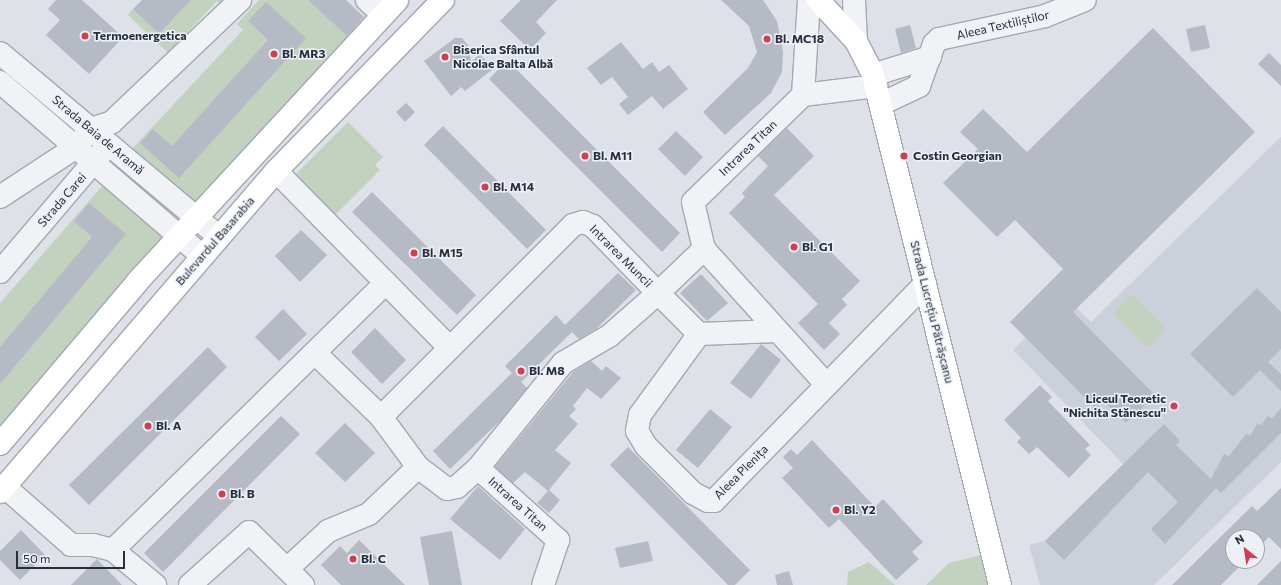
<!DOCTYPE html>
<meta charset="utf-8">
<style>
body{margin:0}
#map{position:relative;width:1281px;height:585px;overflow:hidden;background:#dee1e8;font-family:Commissioner,sans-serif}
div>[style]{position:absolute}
.built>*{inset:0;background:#ccd0da}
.green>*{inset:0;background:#c3d2bf}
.building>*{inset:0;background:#b5bac5}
.roads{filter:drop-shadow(1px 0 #a3a8b2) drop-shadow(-1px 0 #a3a8b2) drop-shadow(0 1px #a3a8b2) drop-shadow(0 -1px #a3a8b2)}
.minor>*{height:22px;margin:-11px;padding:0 11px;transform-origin:11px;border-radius:11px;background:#f0f2f6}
.major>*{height:22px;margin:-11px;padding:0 11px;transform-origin:11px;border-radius:11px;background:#fff}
.dots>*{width:11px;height:11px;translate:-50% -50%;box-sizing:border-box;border:2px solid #edf0f5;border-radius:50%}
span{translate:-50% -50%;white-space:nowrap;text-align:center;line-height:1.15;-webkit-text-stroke:3px #edf0f5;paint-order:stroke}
.street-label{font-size:12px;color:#272f3f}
.poi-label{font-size:12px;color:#272f3f;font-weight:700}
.left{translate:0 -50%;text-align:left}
.right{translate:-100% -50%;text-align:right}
.north{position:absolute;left:1225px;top:529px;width:40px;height:40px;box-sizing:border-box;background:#edf0f5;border:1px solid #9ea3ac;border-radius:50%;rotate:330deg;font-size:11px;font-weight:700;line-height:16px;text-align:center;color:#272f3f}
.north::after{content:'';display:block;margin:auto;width:14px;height:18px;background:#d23e4e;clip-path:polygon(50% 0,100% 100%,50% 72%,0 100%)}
.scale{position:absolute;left:16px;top:551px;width:109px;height:18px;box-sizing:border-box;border:2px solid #272f3f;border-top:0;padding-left:5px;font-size:12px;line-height:14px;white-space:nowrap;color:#272f3f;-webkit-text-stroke:3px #edf0f5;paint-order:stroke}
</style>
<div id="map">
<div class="built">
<div style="clip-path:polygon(1281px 137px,1281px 462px,1154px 585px,1040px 585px,1029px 545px,1045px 541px,1124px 465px,1013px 350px,1066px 298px,1091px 322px)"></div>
</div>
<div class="green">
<div style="clip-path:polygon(191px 0,230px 0,223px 7px,217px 1px,168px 53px,128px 15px,133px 9px,159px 34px)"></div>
<div style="clip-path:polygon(259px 0,308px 0,348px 36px,194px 205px,131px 150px,243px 30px,237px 24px)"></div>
<div style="clip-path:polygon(348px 122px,383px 157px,375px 165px,380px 170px,333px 217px,293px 177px)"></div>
<div style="clip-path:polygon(103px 185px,165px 239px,0 429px,0 303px)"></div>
<div style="clip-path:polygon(1129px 296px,1134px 296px,1164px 326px,1164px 332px,1150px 346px,1145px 345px,1115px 316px,1115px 311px)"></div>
<div style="clip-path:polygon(981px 555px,988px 585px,926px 585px,949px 563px)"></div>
<div style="clip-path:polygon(869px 562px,895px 585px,847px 585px,848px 572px)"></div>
</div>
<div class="building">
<div style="clip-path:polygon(56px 0,82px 0,123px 37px,89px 74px,46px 35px,60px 20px,48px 9px)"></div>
<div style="clip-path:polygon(142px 0,191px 0,159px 34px,133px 9px)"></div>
<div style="clip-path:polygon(308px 0,346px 0,364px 17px,347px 36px)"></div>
<div style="clip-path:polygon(521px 0,557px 0,536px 22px,546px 33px,530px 50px,500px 21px)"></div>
<div style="clip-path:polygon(721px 0,763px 0,777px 21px,783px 52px,782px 72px,771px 93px,725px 135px,703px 112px,748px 68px,757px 52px,749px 26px)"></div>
<div style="clip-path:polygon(266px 2px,306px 38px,179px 178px,140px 143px,153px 129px,172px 146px,268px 40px,248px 21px)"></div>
<div style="clip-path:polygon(910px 25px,916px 48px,901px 53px,895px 29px)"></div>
<div style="clip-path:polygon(1205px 25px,1210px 48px,1191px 52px,1186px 29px)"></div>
<div style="clip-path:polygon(1153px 28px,1255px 132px,1073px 312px,1155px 395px,1126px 423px,1103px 400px,1095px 408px,1010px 322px,1063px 269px,1015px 220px,997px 237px,943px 183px,978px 149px,960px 132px,983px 109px,1027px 152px)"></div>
<div style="clip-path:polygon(455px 38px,462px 38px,468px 45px,471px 62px,480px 54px,493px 69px,465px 91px,461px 87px,451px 96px,424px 61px)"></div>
<div style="clip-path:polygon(621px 42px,643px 69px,652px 62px,659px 72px,669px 65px,688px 89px,663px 109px,652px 96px,628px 115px,619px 104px,628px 97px,612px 77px,601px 85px,587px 68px)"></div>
<div style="clip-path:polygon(1269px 53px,1281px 65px,1281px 86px,1258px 64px)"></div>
<div style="clip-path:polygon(507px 60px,680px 233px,662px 252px,489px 79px)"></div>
<div style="clip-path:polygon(406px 103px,415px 112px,405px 122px,396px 112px)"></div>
<div style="clip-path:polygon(443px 126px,546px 230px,527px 249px,424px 145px)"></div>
<div style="clip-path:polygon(787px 128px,814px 156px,774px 195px,860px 281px,842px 299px,847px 305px,829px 323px,840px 334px,824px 350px,798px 323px,818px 304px,729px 213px,745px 197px,742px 193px,768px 166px,758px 156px)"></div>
<div style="clip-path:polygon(676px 131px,703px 157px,685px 176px,658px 149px)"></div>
<div style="clip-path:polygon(372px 192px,476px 295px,457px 315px,352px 212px)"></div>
<div style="clip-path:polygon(89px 203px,126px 234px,0 384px,0 347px,92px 237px,74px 221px)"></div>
<div style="clip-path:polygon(301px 230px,327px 255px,300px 282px,275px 256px)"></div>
<div style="clip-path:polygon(618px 273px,636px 290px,596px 329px,579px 339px,572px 332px,521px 382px,527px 388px,501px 420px,450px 469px,433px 451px,512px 373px,505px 366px,556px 315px,565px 325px)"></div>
<div style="clip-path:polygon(701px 274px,728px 303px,707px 321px,680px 293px)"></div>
<div style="clip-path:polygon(1257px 288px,1281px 312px,1281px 349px,1268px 362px,1281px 374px,1281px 391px,1260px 370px,1233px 397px,1190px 354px)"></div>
<div style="clip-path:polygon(283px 309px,307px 334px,279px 361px,255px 337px)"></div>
<div style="clip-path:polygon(375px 328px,406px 360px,382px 384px,351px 352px)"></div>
<div style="clip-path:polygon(761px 344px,781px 360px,751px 399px,730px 383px)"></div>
<div style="clip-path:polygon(208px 347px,227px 367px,89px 505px,69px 485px)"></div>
<div style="clip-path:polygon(591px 361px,602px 371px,606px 366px,621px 378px,601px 399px,587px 388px,573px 406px,576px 409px,569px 416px,578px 424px,555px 450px,571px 463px,549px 490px,560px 500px,549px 513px,537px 503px,548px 491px,525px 472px,513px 483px,495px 467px,573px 372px)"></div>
<div style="clip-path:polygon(1040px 385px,1052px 397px,1048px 401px,1090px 445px,1085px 449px,1091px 455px,1069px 478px,1037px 447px,1029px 454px,1017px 442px,1021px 438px,1004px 420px)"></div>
<div style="clip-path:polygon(1281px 408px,1281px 433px,1221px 493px,1216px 488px,1165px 544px,1151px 529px,1178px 502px,1148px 472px,1064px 560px,1045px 541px,1164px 424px,1180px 441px,1176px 445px,1211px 479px,1224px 454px,1229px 456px,1246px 434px,1250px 436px,1257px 424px,1261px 425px,1268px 416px,1272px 419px)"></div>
<div style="clip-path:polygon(710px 409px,732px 427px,698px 468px,676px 450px)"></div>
<div style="clip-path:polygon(281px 416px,300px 434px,163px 572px,144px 553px)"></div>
<div style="clip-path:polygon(345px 423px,375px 453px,345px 482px,315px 453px)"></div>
<div style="clip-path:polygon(812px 440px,875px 507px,883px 499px,923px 542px,912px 552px,919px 559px,896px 580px,839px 519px,829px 528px,782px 478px,793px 468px,783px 457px,791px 449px,797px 455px)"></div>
<div style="clip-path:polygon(628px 447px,750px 570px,735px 585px,728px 585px,610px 465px)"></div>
<div style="clip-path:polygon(478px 486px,525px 529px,500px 560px,450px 519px)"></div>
<div style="clip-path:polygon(1281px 488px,1281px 549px,1269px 537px,1257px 549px,1257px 537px,1233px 537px,1233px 561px,1245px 561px,1221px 585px,1172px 585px,1252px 506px,1257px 511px)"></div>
<div style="clip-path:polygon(21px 530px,45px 555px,20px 580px,0 560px,0 551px)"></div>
<div style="clip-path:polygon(452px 531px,462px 585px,429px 585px,420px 537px)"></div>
<div style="clip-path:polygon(359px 540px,405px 585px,341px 585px,321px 565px,340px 546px,347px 553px)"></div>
<div style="clip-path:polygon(648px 541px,653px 561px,620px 568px,615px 548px)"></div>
<div style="clip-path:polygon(97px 559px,122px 585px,71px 585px)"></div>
<div style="clip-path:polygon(1281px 561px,1281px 585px,1257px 585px)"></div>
<div style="clip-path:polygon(789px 571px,793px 585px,777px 585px,775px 575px)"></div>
</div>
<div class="roads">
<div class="minor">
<div style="left:367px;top:0;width:22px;rotate:43deg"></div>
<div style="left:854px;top:0;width:41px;rotate:87.2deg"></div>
<div style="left:0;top:53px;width:285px;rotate:40deg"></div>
<div style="left:873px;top:75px;width:60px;rotate:-17.5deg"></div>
<div style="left:0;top:82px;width:267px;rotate:40.7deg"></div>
<div style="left:803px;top:95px;width:95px;rotate:-86.4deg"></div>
<div style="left:881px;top:104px;width:42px;rotate:-25.3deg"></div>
<div style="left:919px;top:86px;width:45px;rotate:-70.3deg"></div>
<div style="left:934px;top:44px;width:7px;rotate:-45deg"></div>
<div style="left:939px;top:39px;width:108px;rotate:-12.2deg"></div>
<div style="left:1045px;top:16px;width:43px;rotate:-21.8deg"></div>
<div style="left:276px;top:171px;width:248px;rotate:45.5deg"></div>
<div style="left:0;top:197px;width:91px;rotate:-33.3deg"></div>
<div style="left:76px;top:147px;width:23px;rotate:-50deg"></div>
<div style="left:91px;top:129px;width:22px;rotate:-18deg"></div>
<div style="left:112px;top:122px;width:177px;rotate:-43.6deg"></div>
<div style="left:583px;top:222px;width:11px;rotate:22deg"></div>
<div style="left:593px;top:226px;width:93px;rotate:45.9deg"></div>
<div style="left:658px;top:293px;width:65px;rotate:138.7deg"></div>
<div style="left:609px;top:336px;width:53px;rotate:149.6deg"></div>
<div style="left:563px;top:363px;width:135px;rotate:129deg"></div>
<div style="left:478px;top:468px;width:28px;rotate:138deg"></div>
<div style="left:457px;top:487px;width:10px;rotate:169deg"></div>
<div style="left:447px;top:489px;width:36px;rotate:-143deg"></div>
<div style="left:418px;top:467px;width:62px;rotate:-126.5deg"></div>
<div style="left:381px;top:417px;width:272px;rotate:-45deg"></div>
<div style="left:573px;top:225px;width:10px;rotate:-17deg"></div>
<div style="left:704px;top:249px;width:183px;rotate:47.9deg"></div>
<div style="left:0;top:272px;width:159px;rotate:-49.6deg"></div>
<div style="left:777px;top:331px;width:78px;rotate:177.8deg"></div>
<div style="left:699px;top:334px;width:58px;rotate:-135deg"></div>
<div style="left:658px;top:293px;width:64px;rotate:-43.7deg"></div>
<div style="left:704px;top:249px;width:48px;rotate:-103.2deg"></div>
<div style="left:693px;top:202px;width:153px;rotate:-44.2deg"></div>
<div style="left:803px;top:95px;width:74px;rotate:-7deg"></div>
<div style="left:699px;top:334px;width:100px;rotate:126.1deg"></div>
<div style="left:640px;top:415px;width:16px;rotate:101deg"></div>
<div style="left:637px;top:431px;width:17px;rotate:59deg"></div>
<div style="left:646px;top:446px;width:66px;rotate:45deg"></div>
<div style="left:693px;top:493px;width:17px;rotate:28deg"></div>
<div style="left:708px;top:501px;width:6px"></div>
<div style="left:714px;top:501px;width:303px;rotate:-45.8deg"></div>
<div style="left:315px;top:353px;width:92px;rotate:44.1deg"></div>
<div style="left:478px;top:468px;width:108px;rotate:42deg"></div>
<div style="left:558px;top:540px;width:47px;rotate:108.4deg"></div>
<div style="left:5px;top:487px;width:88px;rotate:41.3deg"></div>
<div style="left:71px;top:545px;width:22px"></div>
<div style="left:93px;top:545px;width:21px;rotate:14deg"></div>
<div style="left:113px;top:550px;width:55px;rotate:39.8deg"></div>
<div style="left:113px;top:550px;width:382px;rotate:-44.4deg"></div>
<div style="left:287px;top:569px;width:56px;rotate:-42.8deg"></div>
<div style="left:328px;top:531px;width:44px;rotate:-22.5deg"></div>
<div style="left:369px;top:514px;width:68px;rotate:-43.8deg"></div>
<div style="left:190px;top:585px;width:79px;rotate:-41.9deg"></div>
<div style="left:249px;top:532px;width:76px;rotate:44.5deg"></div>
</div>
<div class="major">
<div style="left:818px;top:0;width:56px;rotate:47.2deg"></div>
<div style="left:856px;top:41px;width:38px;rotate:63deg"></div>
<div style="left:873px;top:75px;width:526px;rotate:76.02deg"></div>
<div style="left:0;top:444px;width:214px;rotate:-49.7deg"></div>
<div style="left:138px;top:281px;width:382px;rotate:-47.3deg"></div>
<div style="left:0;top:492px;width:423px;rotate:-49.3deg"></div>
<div style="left:276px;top:171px;width:239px;rotate:-45.7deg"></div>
</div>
</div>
<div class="dots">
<div style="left:85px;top:36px;background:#d23e4e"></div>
<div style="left:767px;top:39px;background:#d23e4e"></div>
<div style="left:274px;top:54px;background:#d23e4e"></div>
<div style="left:445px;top:57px;background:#d23e4e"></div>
<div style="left:585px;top:156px;background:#d23e4e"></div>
<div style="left:904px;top:156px;background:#d23e4e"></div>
<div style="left:485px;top:187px;background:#d23e4e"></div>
<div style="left:794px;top:247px;background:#d23e4e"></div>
<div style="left:414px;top:253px;background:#d23e4e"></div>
<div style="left:521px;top:371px;background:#d23e4e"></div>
<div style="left:1174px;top:406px;background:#d23e4e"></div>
<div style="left:148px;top:426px;background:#d23e4e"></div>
<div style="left:222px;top:494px;background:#d23e4e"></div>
<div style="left:836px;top:510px;background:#d23e4e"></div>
<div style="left:353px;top:559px;background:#d23e4e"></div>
</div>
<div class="street-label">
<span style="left:1003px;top:25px;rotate:-13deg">Aleea Textiliștilor</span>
<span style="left:98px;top:135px;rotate:40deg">Strada Baia de Aramă</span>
<span style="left:748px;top:148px;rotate:-44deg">Intrarea Titan</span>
<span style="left:62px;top:200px;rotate:-49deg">Strada Carei</span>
<span style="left:215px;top:241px;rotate:-49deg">Bulevardul Basarabia</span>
<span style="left:621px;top:256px;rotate:45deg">Intrarea Muncii</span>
<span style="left:932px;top:312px;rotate:76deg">Strada Lucrețiu Pătrășcanu</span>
<span style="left:741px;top:472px;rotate:-45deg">Aleea Plenița</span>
<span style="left:518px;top:504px;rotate:42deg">Intrarea Titan</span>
</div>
<div class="poi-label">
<span class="left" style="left:93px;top:36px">Termoenergetica</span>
<span class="left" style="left:775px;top:39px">Bl. MC18</span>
<span class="left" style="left:453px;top:57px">Biserica Sfântul<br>Nicolae Balta Albă</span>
<span class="left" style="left:282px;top:54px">Bl. MR3</span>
<span class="left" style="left:593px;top:156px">Bl. M11</span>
<span class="left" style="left:913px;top:156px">Costin Georgian</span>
<span class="left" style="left:493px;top:187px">Bl. M14</span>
<span class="left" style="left:802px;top:247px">Bl. G1</span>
<span class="left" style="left:422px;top:253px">Bl. M15</span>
<span class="left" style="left:529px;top:371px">Bl. M8</span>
<span class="right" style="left:1166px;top:406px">Liceul Teoretic<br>"Nichita Stănescu"</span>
<span class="left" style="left:156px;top:426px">Bl. A</span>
<span class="left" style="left:230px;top:494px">Bl. B</span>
<span class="left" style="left:844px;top:510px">Bl. Y2</span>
<span class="left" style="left:361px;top:559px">Bl. C</span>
</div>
<div class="north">N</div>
<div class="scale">50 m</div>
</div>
